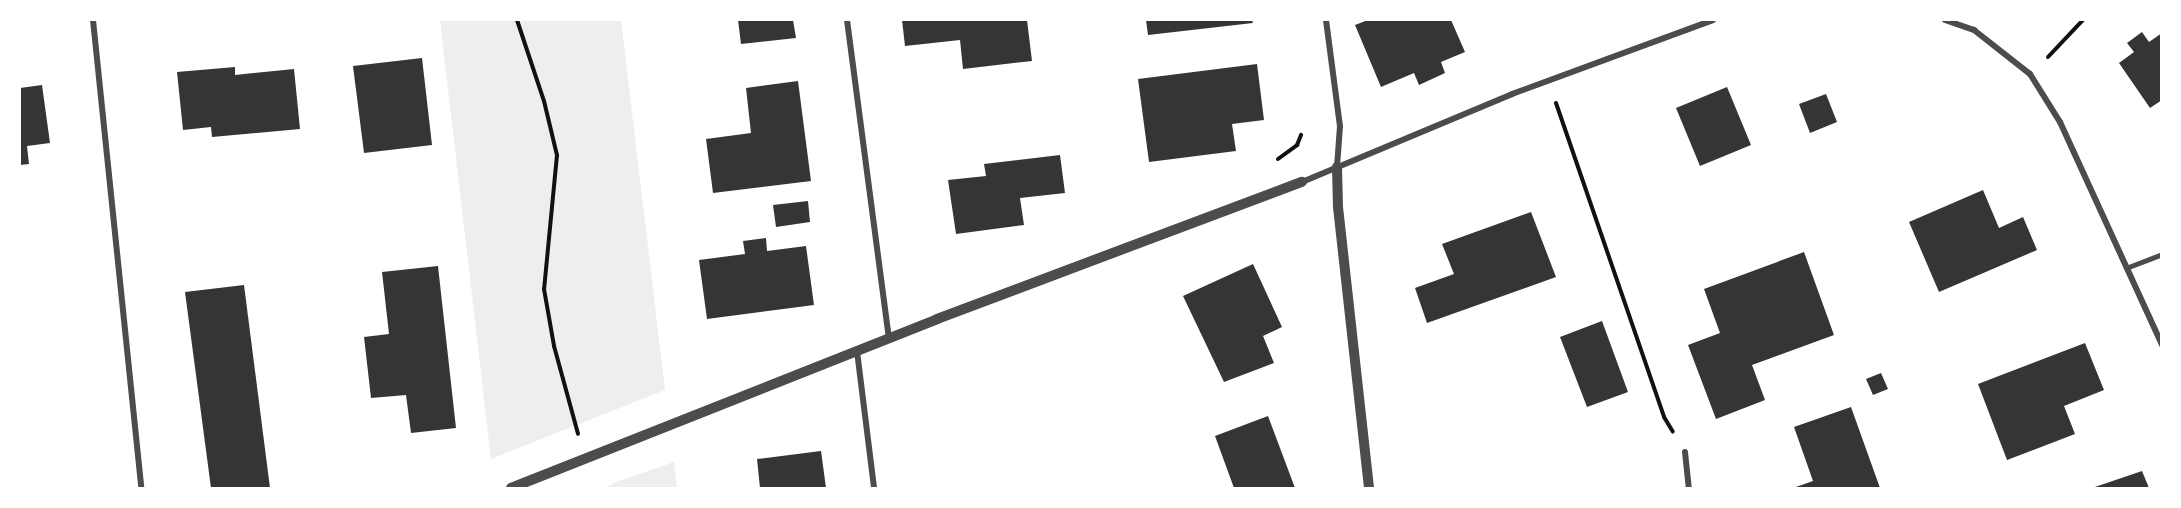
<!DOCTYPE html>
<style>
body{margin:0}
#map{position:relative;width:2181px;height:508px;overflow:hidden;background:#fff;font-family:Rubik,sans-serif}
div>[style]{position:absolute}
.green>*{inset:0;background:#eee}
.building>*{inset:0;background:#353535}
.path>*{height:4px;margin:-2px;padding:0 2px;transform-origin:2px;border-radius:2px;background:#111}
.service>*{height:4.5px;margin:-2.25px;padding:0 2.25px;transform-origin:2.25px;border-radius:2.25px;background:#4c4c4c}
.minor>*{height:6px;margin:-3px;padding:0 3px;transform-origin:3px;border-radius:3px;background:#4c4c4c}
.tertiary>*{height:10px;margin:-5px;padding:0 5px;transform-origin:5px;border-radius:5px;background:#4c4c4c}
span{translate:-50% -50%;white-space:nowrap;text-align:center;line-height:1.15;-webkit-text-stroke:6px #fff;paint-order:stroke}
.frame{position:absolute;inset:0;border:21px solid #fff;pointer-events:none}
</style>
<div id="map">
<div class="green">
<div style="clip-path:polygon(440px 20px,621px 20px,665px 390px,491px 459px)"></div>
<div style="clip-path:polygon(674px 462px,677px 488px,605px 488px,616px 482px)"></div>
</div>
<div class="building">
<div style="clip-path:polygon(738px 20px,793px 20px,796px 38px,741px 44px)"></div>
<div style="clip-path:polygon(902px 20px,1027px 20px,1032px 61px,963px 69px,960px 40px,905px 46px)"></div>
<div style="clip-path:polygon(1146px 20px,1252px 20px,1253px 23px,1148px 35px)"></div>
<div style="clip-path:polygon(1368px 20px,1451px 20px,1465px 52px,1441px 62px,1445px 73px,1419px 85px,1414px 73px,1381px 87px,1355px 25px)"></div>
<div style="clip-path:polygon(2142px 32px,2149px 42px,2162px 33px,2162px 100px,2150px 108px,2119px 63px,2134px 52px,2127px 43px)"></div>
<div style="clip-path:polygon(422px 58px,432px 145px,364px 153px,353px 66px)"></div>
<div style="clip-path:polygon(1257px 64px,1264px 120px,1232px 124px,1236px 151px,1149px 162px,1138px 79px)"></div>
<div style="clip-path:polygon(235px 67px,235px 75px,294px 69px,300px 129px,212px 137px,211px 127px,183px 130px,177px 72px)"></div>
<div style="clip-path:polygon(798px 81px,811px 181px,713px 193px,706px 139px,751px 133px,746px 88px)"></div>
<div style="clip-path:polygon(42px 85px,50px 143px,27px 146px,29px 164px,20px 165px,20px 88px)"></div>
<div style="clip-path:polygon(1727px 87px,1751px 145px,1700px 166px,1676px 108px)"></div>
<div style="clip-path:polygon(1826px 94px,1837px 122px,1810px 133px,1799px 104px)"></div>
<div style="clip-path:polygon(1060px 155px,1065px 193px,1020px 198px,1024px 225px,956px 234px,948px 180px,986px 176px,984px 164px)"></div>
<div style="clip-path:polygon(1983px 190px,1999px 228px,2023px 217px,2037px 250px,1939px 292px,1909px 222px)"></div>
<div style="clip-path:polygon(808px 201px,810px 222px,776px 227px,773px 205px)"></div>
<div style="clip-path:polygon(1531px 212px,1556px 277px,1427px 323px,1415px 288px,1454px 274px,1442px 244px)"></div>
<div style="clip-path:polygon(766px 238px,767px 251px,806px 246px,814px 305px,707px 319px,699px 260px,745px 254px,743px 241px)"></div>
<div style="clip-path:polygon(1804px 252px,1834px 335px,1752px 365px,1765px 400px,1716px 419px,1688px 345px,1720px 333px,1704px 289px)"></div>
<div style="clip-path:polygon(1253px 264px,1282px 327px,1263px 336px,1274px 363px,1224px 382px,1183px 296px)"></div>
<div style="clip-path:polygon(438px 266px,456px 428px,411px 433px,406px 395px,371px 398px,364px 337px,389px 334px,382px 272px)"></div>
<div style="clip-path:polygon(244px 285px,270px 488px,211px 488px,185px 292px)"></div>
<div style="clip-path:polygon(1602px 321px,1628px 392px,1587px 407px,1560px 337px)"></div>
<div style="clip-path:polygon(2085px 343px,2104px 390px,2064px 406px,2075px 434px,2007px 460px,1978px 384px)"></div>
<div style="clip-path:polygon(1881px 373px,1888px 389px,1873px 395px,1866px 379px)"></div>
<div style="clip-path:polygon(1851px 407px,1880px 488px,1793px 488px,1813px 481px,1794px 427px)"></div>
<div style="clip-path:polygon(1268px 416px,1295px 488px,1234px 488px,1215px 436px)"></div>
<div style="clip-path:polygon(821px 451px,826px 488px,760px 488px,757px 459px)"></div>
<div style="clip-path:polygon(2142px 471px,2149px 488px,2092px 488px)"></div>
</div>
<div class="path">
<div style="left:517px;top:20px;width:85px;rotate:71.6deg"></div>
<div style="left:544px;top:101px;width:56px;rotate:76.5deg"></div>
<div style="left:557px;top:155px;width:135px;rotate:95.5deg"></div>
<div style="left:544px;top:289px;width:58px;rotate:80deg"></div>
<div style="left:554px;top:346px;width:91px;rotate:74.7deg"></div>
<div style="left:2048px;top:57px;width:51px;rotate:-46.6deg"></div>
<div style="left:1556px;top:103px;width:332px;rotate:71deg"></div>
<div style="left:1664px;top:417px;width:17px;rotate:59deg"></div>
<div style="left:1278px;top:159px;width:24px;rotate:-36deg"></div>
<div style="left:1297px;top:145px;width:11px;rotate:-68deg"></div>
</div>
<div class="service">
<div style="left:2126px;top:268px;width:39px;rotate:-21deg"></div>
</div>
<div class="minor">
<div style="left:93px;top:20px;width:470px;rotate:84.1deg"></div>
<div style="left:847px;top:20px;width:321px;rotate:82.5deg"></div>
<div style="left:1326px;top:20px;width:107px;rotate:82.5deg"></div>
<div style="left:1340px;top:126px;width:41px;rotate:94.2deg"></div>
<div style="left:1945px;top:20px;width:31px;rotate:19deg"></div>
<div style="left:1974px;top:30px;width:71px;rotate:38.2deg"></div>
<div style="left:2030px;top:74px;width:57px;rotate:58deg"></div>
<div style="left:2060px;top:122px;width:245px;rotate:65.4deg"></div>
<div style="left:1302px;top:182px;width:228px;rotate:-22.7deg"></div>
<div style="left:1512px;top:94px;width:214px;rotate:-20.2deg"></div>
<div style="left:857px;top:351px;width:138px;rotate:82.9deg"></div>
<div style="left:1685px;top:452px;width:36px;rotate:84deg"></div>
</div>
<div class="tertiary">
<div style="left:1337px;top:167px;width:40px;rotate:88.6deg"></div>
<div style="left:1338px;top:207px;width:283px;rotate:83.7deg"></div>
<div style="left:511px;top:488px;width:458px;rotate:-21.6deg"></div>
<div style="left:937px;top:319px;width:390px;rotate:-20.6deg"></div>
</div>
<div class="frame"></div>
</div>
